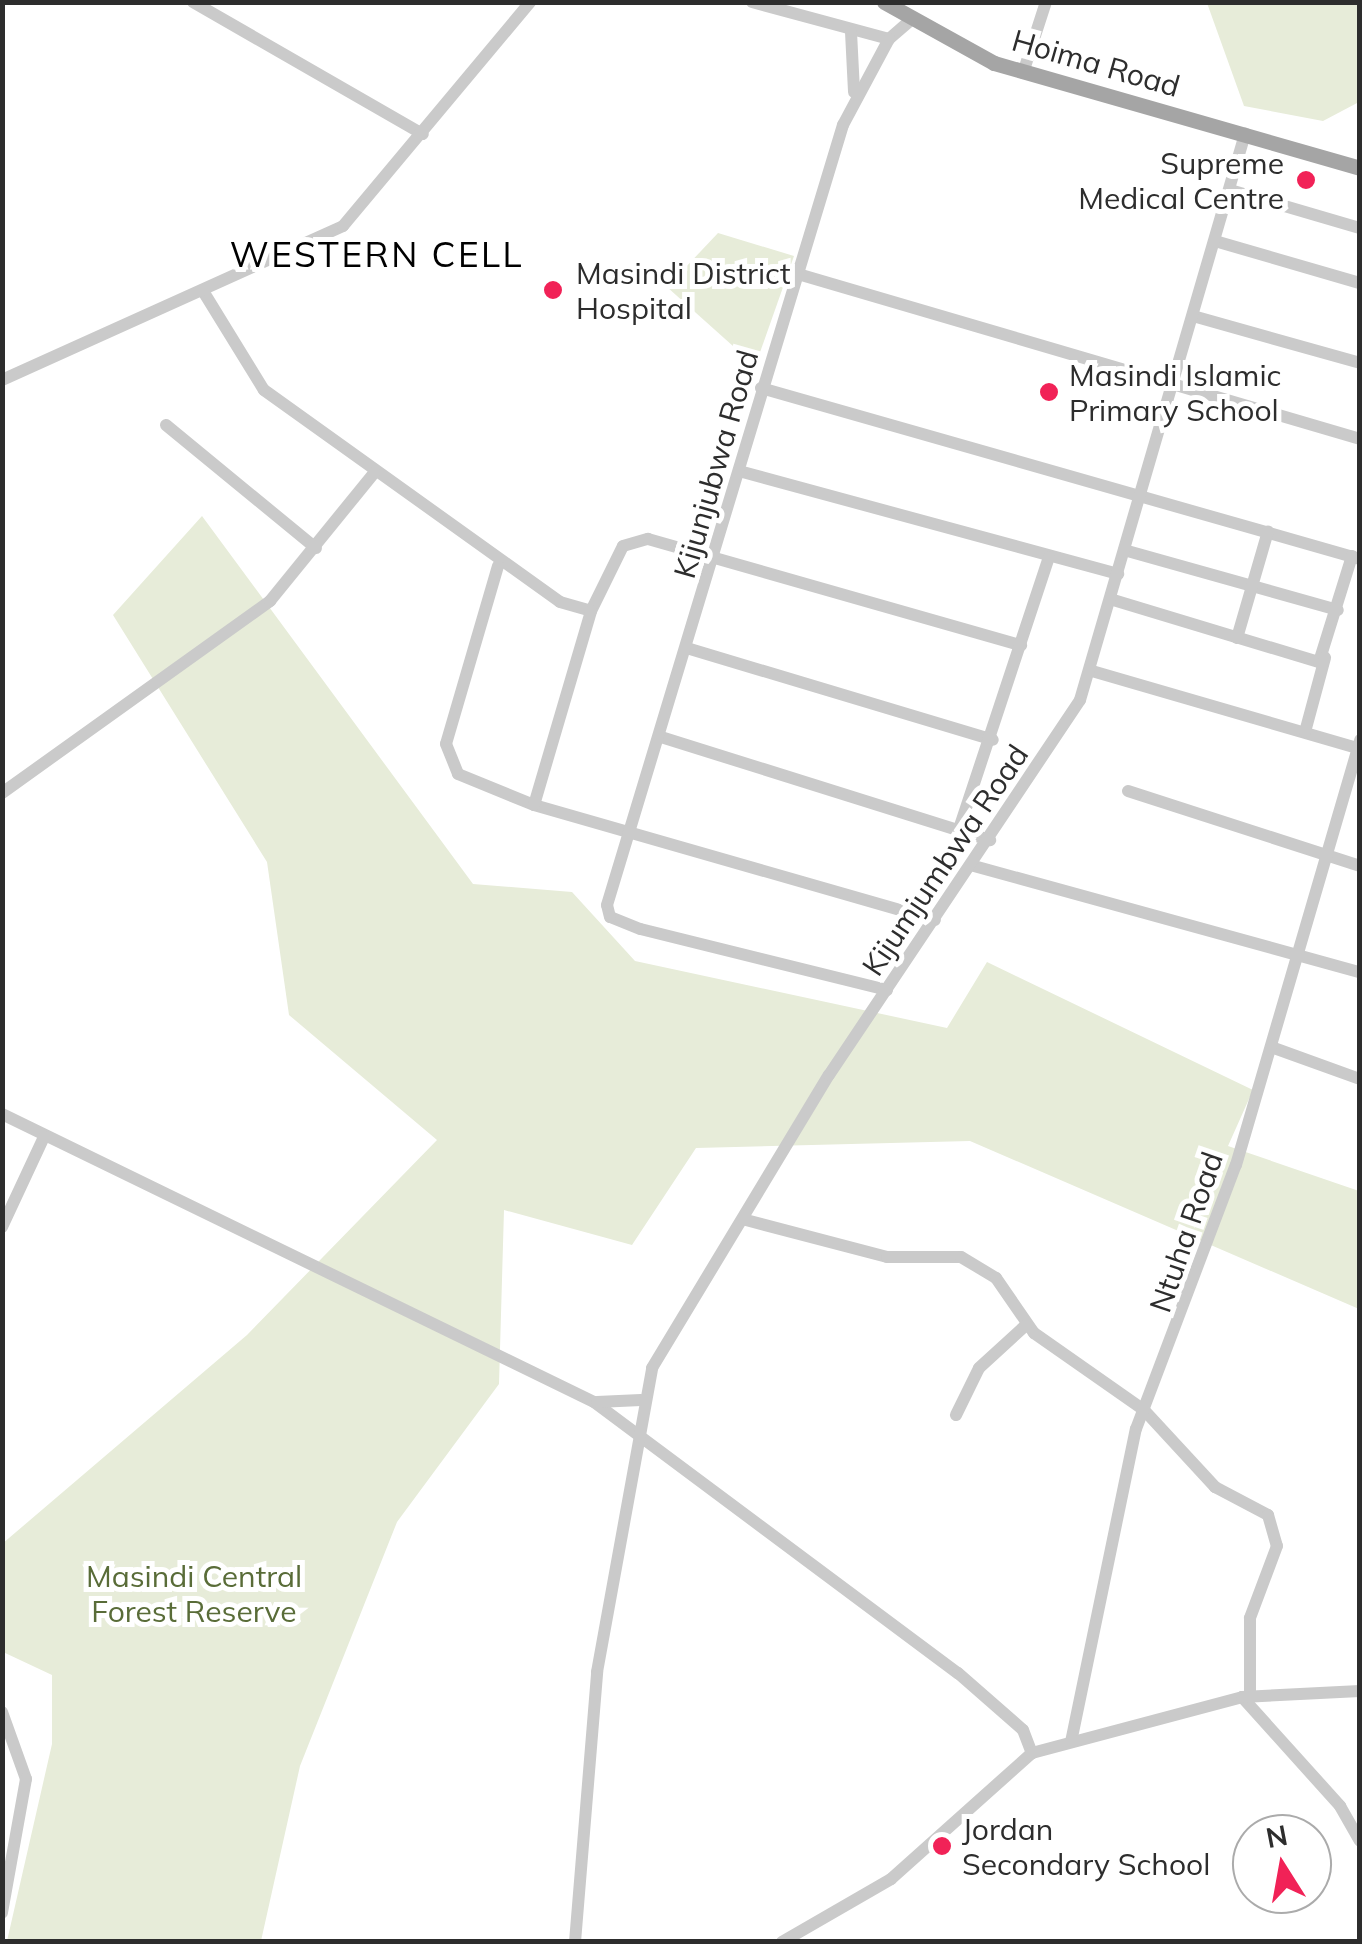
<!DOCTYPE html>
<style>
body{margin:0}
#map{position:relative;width:1362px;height:1944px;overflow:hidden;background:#fff;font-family:Mulish,sans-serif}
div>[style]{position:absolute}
.green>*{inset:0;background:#e7ecd9}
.minor>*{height:12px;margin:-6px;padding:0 6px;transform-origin:6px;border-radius:6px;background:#cacaca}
.major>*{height:15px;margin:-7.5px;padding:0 7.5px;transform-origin:7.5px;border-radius:7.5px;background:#a5a5a5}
.dots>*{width:28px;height:28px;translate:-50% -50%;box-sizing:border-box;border:5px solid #fff;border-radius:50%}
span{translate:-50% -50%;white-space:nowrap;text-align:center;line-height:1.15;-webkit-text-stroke:10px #fff;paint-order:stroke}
.street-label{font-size:30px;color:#2d2d2d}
.poi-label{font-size:30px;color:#2d2d2d}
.right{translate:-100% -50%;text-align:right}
.left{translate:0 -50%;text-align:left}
.park-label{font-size:30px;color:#596c38}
.quarter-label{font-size:35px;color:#000;letter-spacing:2.5px}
.frame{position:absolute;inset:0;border:5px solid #2d2d2d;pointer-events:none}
.north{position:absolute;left:1232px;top:1814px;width:100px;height:100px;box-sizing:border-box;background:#fff;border:2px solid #ababab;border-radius:50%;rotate:349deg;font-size:28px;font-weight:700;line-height:40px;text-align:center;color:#2d2d2d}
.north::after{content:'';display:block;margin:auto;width:35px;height:45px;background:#f12257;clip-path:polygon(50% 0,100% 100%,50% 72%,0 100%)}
</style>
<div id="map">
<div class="green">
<div style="clip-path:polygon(1207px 3px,1359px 3px,1359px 102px,1323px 121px,1244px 106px)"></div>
<div style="clip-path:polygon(718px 233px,794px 256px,758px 358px,743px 355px,667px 287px)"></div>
<div style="clip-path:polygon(202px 516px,473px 884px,572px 892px,635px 961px,947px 1028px,987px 962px,1253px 1090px,1228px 1146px,1359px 1191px,1359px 1309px,970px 1141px,696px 1148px,632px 1245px,504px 1210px,499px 1384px,397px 1522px,300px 1766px,261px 1941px,7px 1941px,52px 1744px,52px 1675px,3px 1652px,2px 1544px,247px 1335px,437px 1140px,289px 1015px,267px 862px,113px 615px)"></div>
</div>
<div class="minor">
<div style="left:193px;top:2px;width:265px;rotate:29.9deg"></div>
<div style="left:752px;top:2px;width:142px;rotate:15.1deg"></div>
<div style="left:889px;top:39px;width:28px;rotate:-41deg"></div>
<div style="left:851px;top:32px;width:60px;rotate:87.1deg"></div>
<div style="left:1023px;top:73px;width:75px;rotate:-72.1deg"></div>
<div style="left:1230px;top:190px;width:135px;rotate:16.3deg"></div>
<div style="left:1215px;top:241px;width:151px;rotate:16.2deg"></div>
<div style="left:798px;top:274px;width:586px;rotate:16.36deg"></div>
<div style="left:203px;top:291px;width:116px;rotate:58.4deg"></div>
<div style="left:264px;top:390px;width:364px;rotate:35.6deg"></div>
<div style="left:560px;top:602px;width:32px;rotate:16deg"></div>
<div style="left:591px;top:611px;width:72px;rotate:-63.8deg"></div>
<div style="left:623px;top:546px;width:26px;rotate:-16deg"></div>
<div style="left:648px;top:539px;width:388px;rotate:15.9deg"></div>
<div style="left:1193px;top:316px;width:173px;rotate:15.7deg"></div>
<div style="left:2px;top:380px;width:374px;rotate:-24.3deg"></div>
<div style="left:343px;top:226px;width:292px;rotate:-50.1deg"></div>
<div style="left:761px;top:388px;width:623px;rotate:15.93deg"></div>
<div style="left:166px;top:425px;width:194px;rotate:39.4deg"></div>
<div style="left:739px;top:471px;width:393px;rotate:15.2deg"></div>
<div style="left:1124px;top:550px;width:222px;rotate:15.7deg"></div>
<div style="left:498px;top:566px;width:185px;rotate:106.3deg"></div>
<div style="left:446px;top:744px;width:32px;rotate:68deg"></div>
<div style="left:458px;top:774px;width:82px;rotate:22.2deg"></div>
<div style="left:534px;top:805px;width:417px;rotate:16deg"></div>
<div style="left:1110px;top:599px;width:218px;rotate:16.8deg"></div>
<div style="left:1319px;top:662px;width:111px;rotate:-72.7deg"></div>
<div style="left:1237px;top:638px;width:111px;rotate:-73.8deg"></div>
<div style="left:690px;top:649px;width:316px;rotate:16.7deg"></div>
<div style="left:1092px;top:671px;width:276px;rotate:16.2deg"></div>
<div style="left:1305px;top:732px;width:77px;rotate:-74.9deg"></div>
<div style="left:661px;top:737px;width:345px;rotate:17.4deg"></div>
<div style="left:1128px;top:791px;width:244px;rotate:17.9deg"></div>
<div style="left:2px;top:793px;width:330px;rotate:-35.6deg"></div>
<div style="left:270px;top:601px;width:165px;rotate:-50.9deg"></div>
<div style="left:534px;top:805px;width:202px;rotate:-73.6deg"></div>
<div style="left:960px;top:826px;width:283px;rotate:-71.7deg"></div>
<div style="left:974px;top:866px;width:400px;rotate:15.4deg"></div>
<div style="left:887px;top:990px;width:254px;rotate:-166.1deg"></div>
<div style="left:640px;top:929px;width:32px;rotate:-158deg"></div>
<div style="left:610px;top:917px;width:12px;rotate:-104deg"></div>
<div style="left:607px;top:905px;width:815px;rotate:-73.17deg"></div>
<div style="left:843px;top:125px;width:98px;rotate:-61.9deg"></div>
<div style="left:1271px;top:1047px;width:95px;rotate:19.8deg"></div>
<div style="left:2px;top:1114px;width:658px;rotate:25.94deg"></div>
<div style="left:594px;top:1402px;width:454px;rotate:36.7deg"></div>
<div style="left:958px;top:1673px;width:86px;rotate:41.2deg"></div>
<div style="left:1023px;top:1730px;width:25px;rotate:69deg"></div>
<div style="left:746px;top:1220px;width:146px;rotate:14.7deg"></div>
<div style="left:887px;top:1257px;width:74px"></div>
<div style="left:961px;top:1257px;width:41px;rotate:31deg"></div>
<div style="left:996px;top:1278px;width:67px;rotate:55.4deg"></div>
<div style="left:1034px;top:1333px;width:134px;rotate:35deg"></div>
<div style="left:1144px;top:1410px;width:105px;rotate:47.3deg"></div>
<div style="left:1215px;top:1487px;width:60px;rotate:27.8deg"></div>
<div style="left:1268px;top:1515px;width:32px;rotate:74deg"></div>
<div style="left:1277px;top:1546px;width:77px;rotate:110.6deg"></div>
<div style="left:1250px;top:1618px;width:78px;rotate:90deg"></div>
<div style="left:2px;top:1227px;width:99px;rotate:-65deg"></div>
<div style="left:597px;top:1402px;width:44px;rotate:-2.6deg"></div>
<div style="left:956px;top:1415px;width:52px;rotate:-63.9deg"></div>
<div style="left:979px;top:1368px;width:64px;rotate:-42.5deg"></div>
<div style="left:1242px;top:1697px;width:147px;rotate:48deg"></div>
<div style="left:1340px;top:1806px;width:40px;rotate:60.3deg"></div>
<div style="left:2px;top:1712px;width:71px;rotate:70.3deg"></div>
<div style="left:26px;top:1779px;width:136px;rotate:100.2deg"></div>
<div style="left:1071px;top:1742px;width:320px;rotate:-78.3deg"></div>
<div style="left:1136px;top:1429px;width:282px;rotate:-69.3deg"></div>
<div style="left:1236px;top:1165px;width:443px;rotate:-73.7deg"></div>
<div style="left:575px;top:1942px;width:271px;rotate:-85.3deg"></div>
<div style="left:597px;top:1672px;width:309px;rotate:-79.7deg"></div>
<div style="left:652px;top:1368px;width:342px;rotate:-58.9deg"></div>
<div style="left:829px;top:1075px;width:451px;rotate:-56.2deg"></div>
<div style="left:1080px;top:700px;width:590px;rotate:-73.75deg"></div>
<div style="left:782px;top:1942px;width:126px;rotate:-30deg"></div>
<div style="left:891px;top:1879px;width:189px;rotate:-41.8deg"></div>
<div style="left:1032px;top:1753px;width:217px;rotate:-14.9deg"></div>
<div style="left:1242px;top:1697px;width:118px;rotate:-2.9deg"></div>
</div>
<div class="major">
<div style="left:884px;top:2px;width:126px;rotate:29deg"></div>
<div style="left:994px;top:63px;width:381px;rotate:16deg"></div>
</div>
<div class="dots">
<div style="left:1306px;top:180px;background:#f12257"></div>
<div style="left:553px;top:290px;background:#f12257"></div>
<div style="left:1049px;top:392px;background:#f12257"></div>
<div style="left:942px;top:1846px;background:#f12257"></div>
</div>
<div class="street-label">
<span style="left:1096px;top:63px;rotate:16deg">Hoima Road</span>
<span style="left:716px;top:464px;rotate:-74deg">Kijunjubwa Road</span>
<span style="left:945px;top:860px;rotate:-56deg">Kijumjumbwa Road</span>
<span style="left:1186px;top:1232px;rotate:-71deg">Ntuha Road</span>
</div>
<div class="poi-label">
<span class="right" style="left:1284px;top:180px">Supreme<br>Medical Centre</span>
<span class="left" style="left:576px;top:290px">Masindi District<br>Hospital</span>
<span class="left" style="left:1069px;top:392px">Masindi Islamic<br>Primary School</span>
<span class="left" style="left:962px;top:1846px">Jordan<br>Secondary School</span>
</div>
<div class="park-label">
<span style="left:194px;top:1593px">Masindi Central<br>Forest Reserve</span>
</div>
<div class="quarter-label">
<span style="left:377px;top:254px">WESTERN CELL</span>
</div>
<div class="frame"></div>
<div class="north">N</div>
</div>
